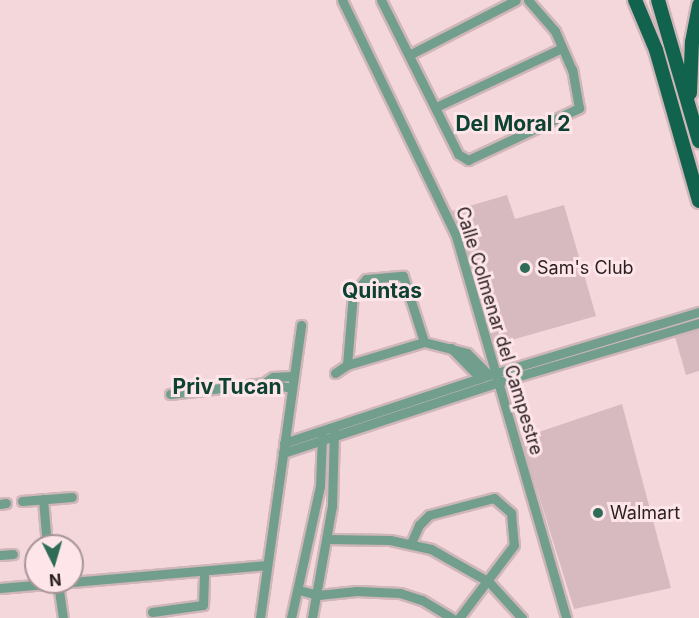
<!DOCTYPE html>
<style>
body{margin:0}
#map{position:relative;width:699px;height:618px;overflow:hidden;background:#f4d7db;font-family:Inter,sans-serif}
div>[style]{position:absolute}
.building>*{inset:0;background:#d6babf}
.roads{filter:drop-shadow(2px 0 #cfb6b9) drop-shadow(-2px 0 #cfb6b9) drop-shadow(0 2px #cfb6b9) drop-shadow(0 -2px #cfb6b9)}
.minor>*{height:9px;margin:-4.5px;padding:0 4.5px;transform-origin:4.5px;border-radius:4.5px;background:#719e8d}
.primary>*{height:14px;margin:-7px;padding:0 7px;transform-origin:7px;border-radius:7px;background:#12634d}
.dots>*{width:16px;height:16px;translate:-50% -50%;box-sizing:border-box;border:3px solid #fde5e9;border-radius:50%}
span{translate:-50% -50%;white-space:nowrap;text-align:center;line-height:1.15;-webkit-text-stroke:6px #fde5e9;paint-order:stroke}
.poi-label{font-size:18px;color:#291e20}
.left{translate:0 -50%;text-align:left}
.street-label{font-size:18px;color:#291e20}
.quarter-label{font-size:21px;color:#0d4132;font-weight:700}
.north{position:absolute;left:24px;top:534px;width:60px;height:60px;box-sizing:border-box;background:#fde5e9;border:2px solid #a89599;border-radius:50%;rotate:175deg;font-size:16px;font-weight:700;line-height:24px;text-align:center;color:#291e20}
.north::after{content:'';display:block;margin:auto;width:21px;height:27px;background:#2e6c58;clip-path:polygon(50% 0,100% 100%,50% 72%,0 100%)}
</style>
<div id="map">
<div class="building">
<div style="clip-path:polygon(507px 195px,515px 219px,564px 205px,596px 316px,494px 345px,452px 211px)"></div>
<div style="clip-path:polygon(699px 330px,699px 371px,686px 375px,675px 337px)"></div>
<div style="clip-path:polygon(622px 404px,671px 588px,574px 609px,521px 438px)"></div>
</div>
<div class="roads">
<div class="minor">
<div style="left:342px;top:0;width:262px;rotate:64.2deg"></div>
<div style="left:456px;top:236px;width:398px;rotate:73.9deg"></div>
<div style="left:381px;top:0;width:172px;rotate:63.4deg"></div>
<div style="left:458px;top:154px;width:12px;rotate:31deg"></div>
<div style="left:468px;top:160px;width:123px;rotate:-25.1deg"></div>
<div style="left:579px;top:108px;width:39px;rotate:-100deg"></div>
<div style="left:572px;top:70px;width:43px;rotate:-113.6deg"></div>
<div style="left:555px;top:31px;width:41px;rotate:-131.1deg"></div>
<div style="left:409px;top:55px;width:120px;rotate:-27.2deg"></div>
<div style="left:436px;top:107px;width:139px;rotate:-25.1deg"></div>
<div style="left:451px;top:348px;width:42px;rotate:46deg"></div>
<div style="left:347px;top:365px;width:71px;rotate:-85.2deg"></div>
<div style="left:353px;top:294px;width:20px;rotate:-49deg"></div>
<div style="left:366px;top:279px;width:37px;rotate:-5deg"></div>
<div style="left:403px;top:276px;width:69px;rotate:72.3deg"></div>
<div style="left:335px;top:373px;width:14px;rotate:-34deg"></div>
<div style="left:347px;top:365px;width:80px;rotate:-16.6deg"></div>
<div style="left:424px;top:342px;width:44px;rotate:14.3deg"></div>
<div style="left:467px;top:353px;width:31px;rotate:45deg"></div>
<div style="left:264px;top:383px;width:11px;rotate:-34deg"></div>
<div style="left:273px;top:377px;width:20px;rotate:-3deg"></div>
<div style="left:170px;top:394px;width:95px;rotate:-6.7deg"></div>
<div style="left:264px;top:383px;width:28px;rotate:10deg"></div>
<div style="left:284px;top:443px;width:206px;rotate:-18.3deg"></div>
<div style="left:480px;top:378px;width:229px;rotate:-16.8deg"></div>
<div style="left:283px;top:453px;width:224px;rotate:-18.2deg"></div>
<div style="left:496px;top:383px;width:212px;rotate:-16.5deg"></div>
<div style="left:43px;top:499px;width:47px;rotate:85.1deg"></div>
<div style="left:22px;top:501px;width:50px;rotate:-4.6deg"></div>
<div style="left:0;top:504px;width:6px;rotate:-9deg"></div>
<div style="left:327px;top:539px;width:63px;rotate:0.9deg"></div>
<div style="left:390px;top:540px;width:42px;rotate:12.4deg"></div>
<div style="left:431px;top:549px;width:67px;rotate:29.6deg"></div>
<div style="left:489px;top:582px;width:49px;rotate:47.5deg"></div>
<div style="left:411px;top:543px;width:20px;rotate:-66deg"></div>
<div style="left:419px;top:525px;width:14px;rotate:-45deg"></div>
<div style="left:429px;top:515px;width:67px;rotate:-14.7deg"></div>
<div style="left:494px;top:498px;width:23px;rotate:41deg"></div>
<div style="left:511px;top:513px;width:32px;rotate:85deg"></div>
<div style="left:514px;top:545px;width:91px;rotate:127deg"></div>
<div style="left:0;top:555px;width:13px;rotate:-4deg"></div>
<div style="left:72px;top:582px;width:196px;rotate:-5deg"></div>
<div style="left:58px;top:583px;width:35px;rotate:82deg"></div>
<div style="left:0;top:588px;width:69px;rotate:-5deg"></div>
<div style="left:299px;top:590px;width:20px;rotate:15deg"></div>
<div style="left:318px;top:595px;width:39px;rotate:-6deg"></div>
<div style="left:357px;top:591px;width:43px;rotate:2.7deg"></div>
<div style="left:400px;top:593px;width:23px;rotate:18deg"></div>
<div style="left:422px;top:600px;width:35px;rotate:31deg"></div>
<div style="left:152px;top:612px;width:51px;rotate:-7.8deg"></div>
<div style="left:203px;top:605px;width:34px;rotate:-88deg"></div>
<div style="left:260px;top:618px;width:296px;rotate:-82deg"></div>
<div style="left:291px;top:618px;width:135px;rotate:-77.6deg"></div>
<div style="left:320px;top:486px;width:50px;rotate:-87.7deg"></div>
<div style="left:312px;top:618px;width:114px;rotate:-79.9deg"></div>
<div style="left:332px;top:506px;width:75px;rotate:-88.5deg"></div>
</div>
<div class="primary">
<div style="left:635px;top:0;width:54px;rotate:67.2deg"></div>
<div style="left:656px;top:50px;width:157px;rotate:74.1deg"></div>
<div style="left:658px;top:0;width:147px;rotate:73.8deg"></div>
<div style="left:690px;top:93px;width:51px;rotate:-87.8deg"></div>
<div style="left:692px;top:42px;width:38px;rotate:-79deg"></div>
</div>
</div>
<div class="dots">
<div style="left:525px;top:268px;background:#2e6c58"></div>
<div style="left:598px;top:513px;background:#2e6c58"></div>
</div>
<div class="poi-label">
<span class="left" style="left:537px;top:268px">Sam's Club</span>
<span class="left" style="left:610px;top:513px">Walmart</span>
</div>
<div class="street-label">
<span style="left:499px;top:331px;rotate:73deg">Calle Colmenar del Campestre</span>
</div>
<div class="quarter-label">
<span style="left:513px;top:124px">Del Moral 2</span>
<span style="left:382px;top:291px">Quintas</span>
<span style="left:227px;top:387px">Priv Tucan</span>
</div>
<div class="north">N</div>
</div>
